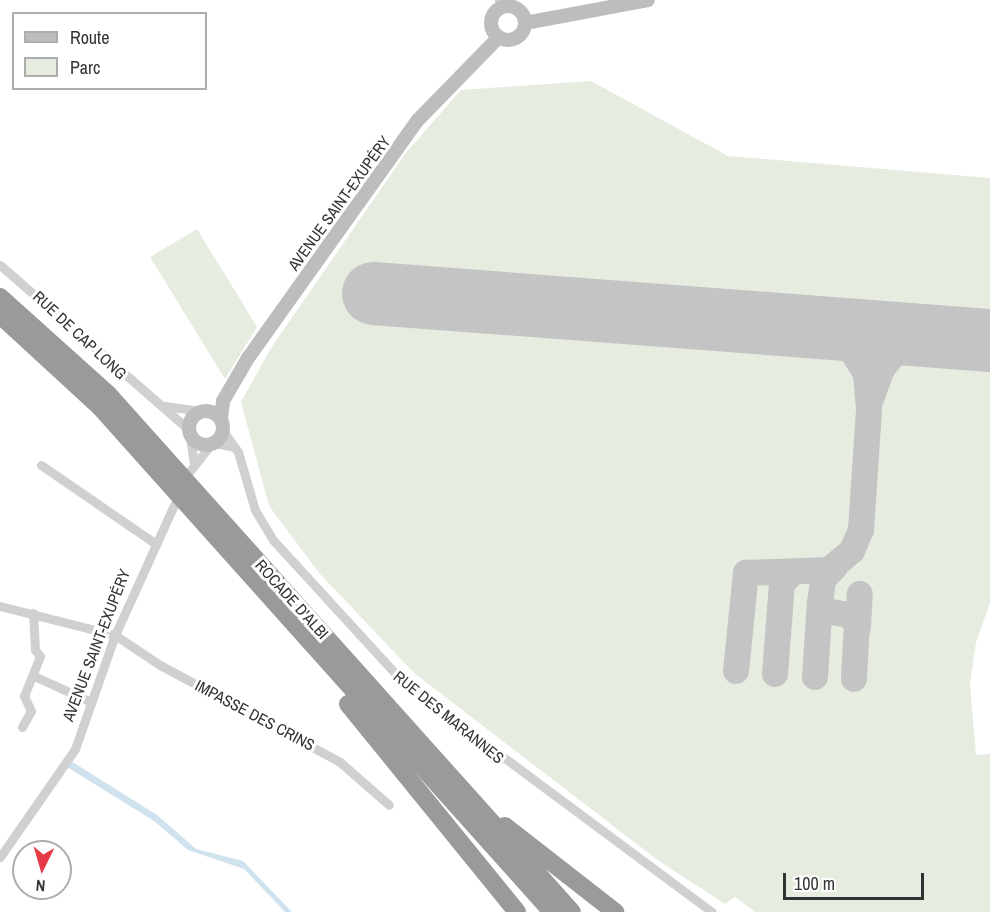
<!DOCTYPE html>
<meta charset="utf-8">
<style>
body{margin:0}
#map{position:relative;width:990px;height:912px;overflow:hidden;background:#fff;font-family:"Archivo Narrow",sans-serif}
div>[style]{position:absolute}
.green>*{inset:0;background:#e6ecdf}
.water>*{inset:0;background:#cfe2ee}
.taxiway>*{height:26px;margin:-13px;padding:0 13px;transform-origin:13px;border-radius:13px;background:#c4c4c4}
.runway>*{height:63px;margin:-31.5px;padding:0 31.5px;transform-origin:31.5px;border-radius:31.5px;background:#c4c4c4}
.street>*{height:9px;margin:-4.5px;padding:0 4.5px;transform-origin:4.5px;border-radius:4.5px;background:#d0d0d0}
.secondary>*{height:14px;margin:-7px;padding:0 7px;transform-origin:7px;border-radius:7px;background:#bdbdbd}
.secondary>.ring{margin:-7px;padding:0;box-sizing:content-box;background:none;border:14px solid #bdbdbd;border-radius:50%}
.highway>*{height:18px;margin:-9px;padding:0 9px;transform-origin:9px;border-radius:9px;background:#9a9a9a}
span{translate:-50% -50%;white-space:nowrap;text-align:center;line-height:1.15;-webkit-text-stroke:6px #fff;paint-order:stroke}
.street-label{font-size:16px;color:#333}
.legend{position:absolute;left:12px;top:12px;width:195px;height:78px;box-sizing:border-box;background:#fff;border:2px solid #adadad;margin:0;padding:8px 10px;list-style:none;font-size:18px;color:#333}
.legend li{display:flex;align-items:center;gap:12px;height:30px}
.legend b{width:30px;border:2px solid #adadad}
.north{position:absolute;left:12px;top:840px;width:60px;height:60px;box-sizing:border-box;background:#fff;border:2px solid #adadad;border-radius:50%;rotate:185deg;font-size:16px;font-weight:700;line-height:24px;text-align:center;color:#333}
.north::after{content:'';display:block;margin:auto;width:21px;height:27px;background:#e63946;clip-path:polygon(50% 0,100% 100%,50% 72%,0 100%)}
.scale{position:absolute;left:783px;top:873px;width:141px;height:27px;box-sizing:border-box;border:3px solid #333;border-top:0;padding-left:8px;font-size:18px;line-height:21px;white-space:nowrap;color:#333;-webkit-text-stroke:4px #fff;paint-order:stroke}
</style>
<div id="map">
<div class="green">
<div style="clip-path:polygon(591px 81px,728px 156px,990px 178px,990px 603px,976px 642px,970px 684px,976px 755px,990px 754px,990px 912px,755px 912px,735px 897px,725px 904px,659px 861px,414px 673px,320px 574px,269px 506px,241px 402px,271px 348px,405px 154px,461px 90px)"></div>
<div style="clip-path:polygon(197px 229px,257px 327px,225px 379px,150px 257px)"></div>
</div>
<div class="water">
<div style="clip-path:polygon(71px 761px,157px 815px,196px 849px,243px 861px,292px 912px,285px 912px,244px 869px,188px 850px,154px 821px,67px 767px)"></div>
</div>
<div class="taxiway">
<div style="left:871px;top:399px;width:32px;rotate:-70deg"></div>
<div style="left:882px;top:369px;width:21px;rotate:-51deg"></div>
<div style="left:895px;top:353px;width:42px;rotate:-24.1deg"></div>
<div style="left:835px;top:567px;width:18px;rotate:133deg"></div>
<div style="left:823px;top:580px;width:23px;rotate:97deg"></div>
<div style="left:820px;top:603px;width:10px;rotate:53deg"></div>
<div style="left:826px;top:611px;width:22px;rotate:10deg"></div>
<div style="left:848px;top:615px;width:12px;rotate:42deg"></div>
<div style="left:857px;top:623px;width:56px;rotate:93.1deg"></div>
<div style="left:858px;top:627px;width:33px;rotate:-87deg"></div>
<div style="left:736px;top:671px;width:99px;rotate:-84.2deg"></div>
<div style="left:746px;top:573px;width:83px;rotate:-2.1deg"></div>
<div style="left:829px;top:570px;width:30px;rotate:-40deg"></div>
<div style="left:852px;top:551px;width:23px;rotate:-67deg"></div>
<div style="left:861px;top:530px;width:122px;rotate:-86.2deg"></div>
<div style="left:869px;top:408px;width:34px;rotate:-95deg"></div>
<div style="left:866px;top:374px;width:42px;rotate:-121.4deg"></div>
<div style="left:844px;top:338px;width:39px;rotate:-163deg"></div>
<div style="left:775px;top:674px;width:90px;rotate:-85.6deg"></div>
<div style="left:782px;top:584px;width:16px;rotate:-47deg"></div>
<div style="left:815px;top:677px;width:76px;rotate:-86.2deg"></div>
</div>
<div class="runway">
<div style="left:373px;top:293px;width:619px;rotate:4.36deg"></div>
</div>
<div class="street">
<div style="left:499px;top:0;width:8px;rotate:76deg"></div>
<div style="left:0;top:265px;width:251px;rotate:41.1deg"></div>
<div style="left:165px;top:406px;width:35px;rotate:8deg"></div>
<div style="left:223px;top:431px;width:26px;rotate:54deg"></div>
<div style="left:238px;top:452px;width:60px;rotate:73.7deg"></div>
<div style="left:255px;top:510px;width:35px;rotate:59deg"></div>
<div style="left:273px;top:540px;width:195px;rotate:47.5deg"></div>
<div style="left:405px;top:684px;width:382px;rotate:36.6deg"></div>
<div style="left:190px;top:436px;width:27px;rotate:82deg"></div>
<div style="left:215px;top:443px;width:19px;rotate:12deg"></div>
<div style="left:41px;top:465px;width:140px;rotate:34.5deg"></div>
<div style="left:190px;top:471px;width:33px;rotate:-52deg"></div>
<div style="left:0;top:606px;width:119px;rotate:14.2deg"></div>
<div style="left:115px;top:635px;width:54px;rotate:33.7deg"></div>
<div style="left:160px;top:665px;width:204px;rotate:28.3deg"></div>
<div style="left:340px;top:762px;width:65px;rotate:41.3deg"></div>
<div style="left:34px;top:676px;width:63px;rotate:24.5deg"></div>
<div style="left:22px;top:727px;width:18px;rotate:-61deg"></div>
<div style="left:31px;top:711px;width:17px;rotate:-115deg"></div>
<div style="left:24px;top:696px;width:43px;rotate:-68.2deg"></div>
<div style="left:40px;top:656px;width:8px;rotate:-130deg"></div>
<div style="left:35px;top:650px;width:37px;rotate:-93deg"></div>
<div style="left:0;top:857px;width:131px;rotate:-55.2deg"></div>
<div style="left:75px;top:749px;width:121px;rotate:-70.7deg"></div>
<div style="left:115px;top:635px;width:143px;rotate:-65.6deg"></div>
</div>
<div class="secondary">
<div class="ring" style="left:491px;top:6px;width:20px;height:20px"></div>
<div style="left:525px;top:23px;width:125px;rotate:-10.6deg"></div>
<div class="ring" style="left:189px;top:411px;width:20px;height:20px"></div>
<div style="left:221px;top:418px;width:17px;rotate:-83deg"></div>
<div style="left:223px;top:401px;width:50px;rotate:-59.8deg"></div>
<div style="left:248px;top:358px;width:292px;rotate:-54.5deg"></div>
<div style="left:418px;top:120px;width:116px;rotate:-45.7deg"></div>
</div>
<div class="highway">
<div style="left:0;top:297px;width:145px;rotate:41.9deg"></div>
<div style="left:108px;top:394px;width:695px;rotate:48.15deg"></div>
<div style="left:0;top:315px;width:136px;rotate:42.6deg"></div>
<div style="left:100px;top:407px;width:678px;rotate:48.17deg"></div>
<div style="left:348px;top:704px;width:268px;rotate:50.9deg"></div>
<div style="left:505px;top:826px;width:140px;rotate:38deg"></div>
</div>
<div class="street-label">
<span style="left:339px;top:203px;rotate:-54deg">AVENUE SAINT-EXUPÉRY</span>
<span style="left:80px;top:335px;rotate:43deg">RUE DE CAP LONG</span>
<span style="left:292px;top:599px;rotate:48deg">ROCADE D'ALBI</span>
<span style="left:96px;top:645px;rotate:-69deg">AVENUE SAINT-EXUPÉRY</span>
<span style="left:255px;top:715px;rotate:28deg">IMPASSE DES CRINS</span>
<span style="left:449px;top:717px;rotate:39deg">RUE DES MARANNES</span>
</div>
<ul class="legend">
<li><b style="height:8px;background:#bdbdbd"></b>Route</li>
<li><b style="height:16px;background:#e6ecdf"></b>Parc</li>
</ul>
<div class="north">N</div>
<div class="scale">100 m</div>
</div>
